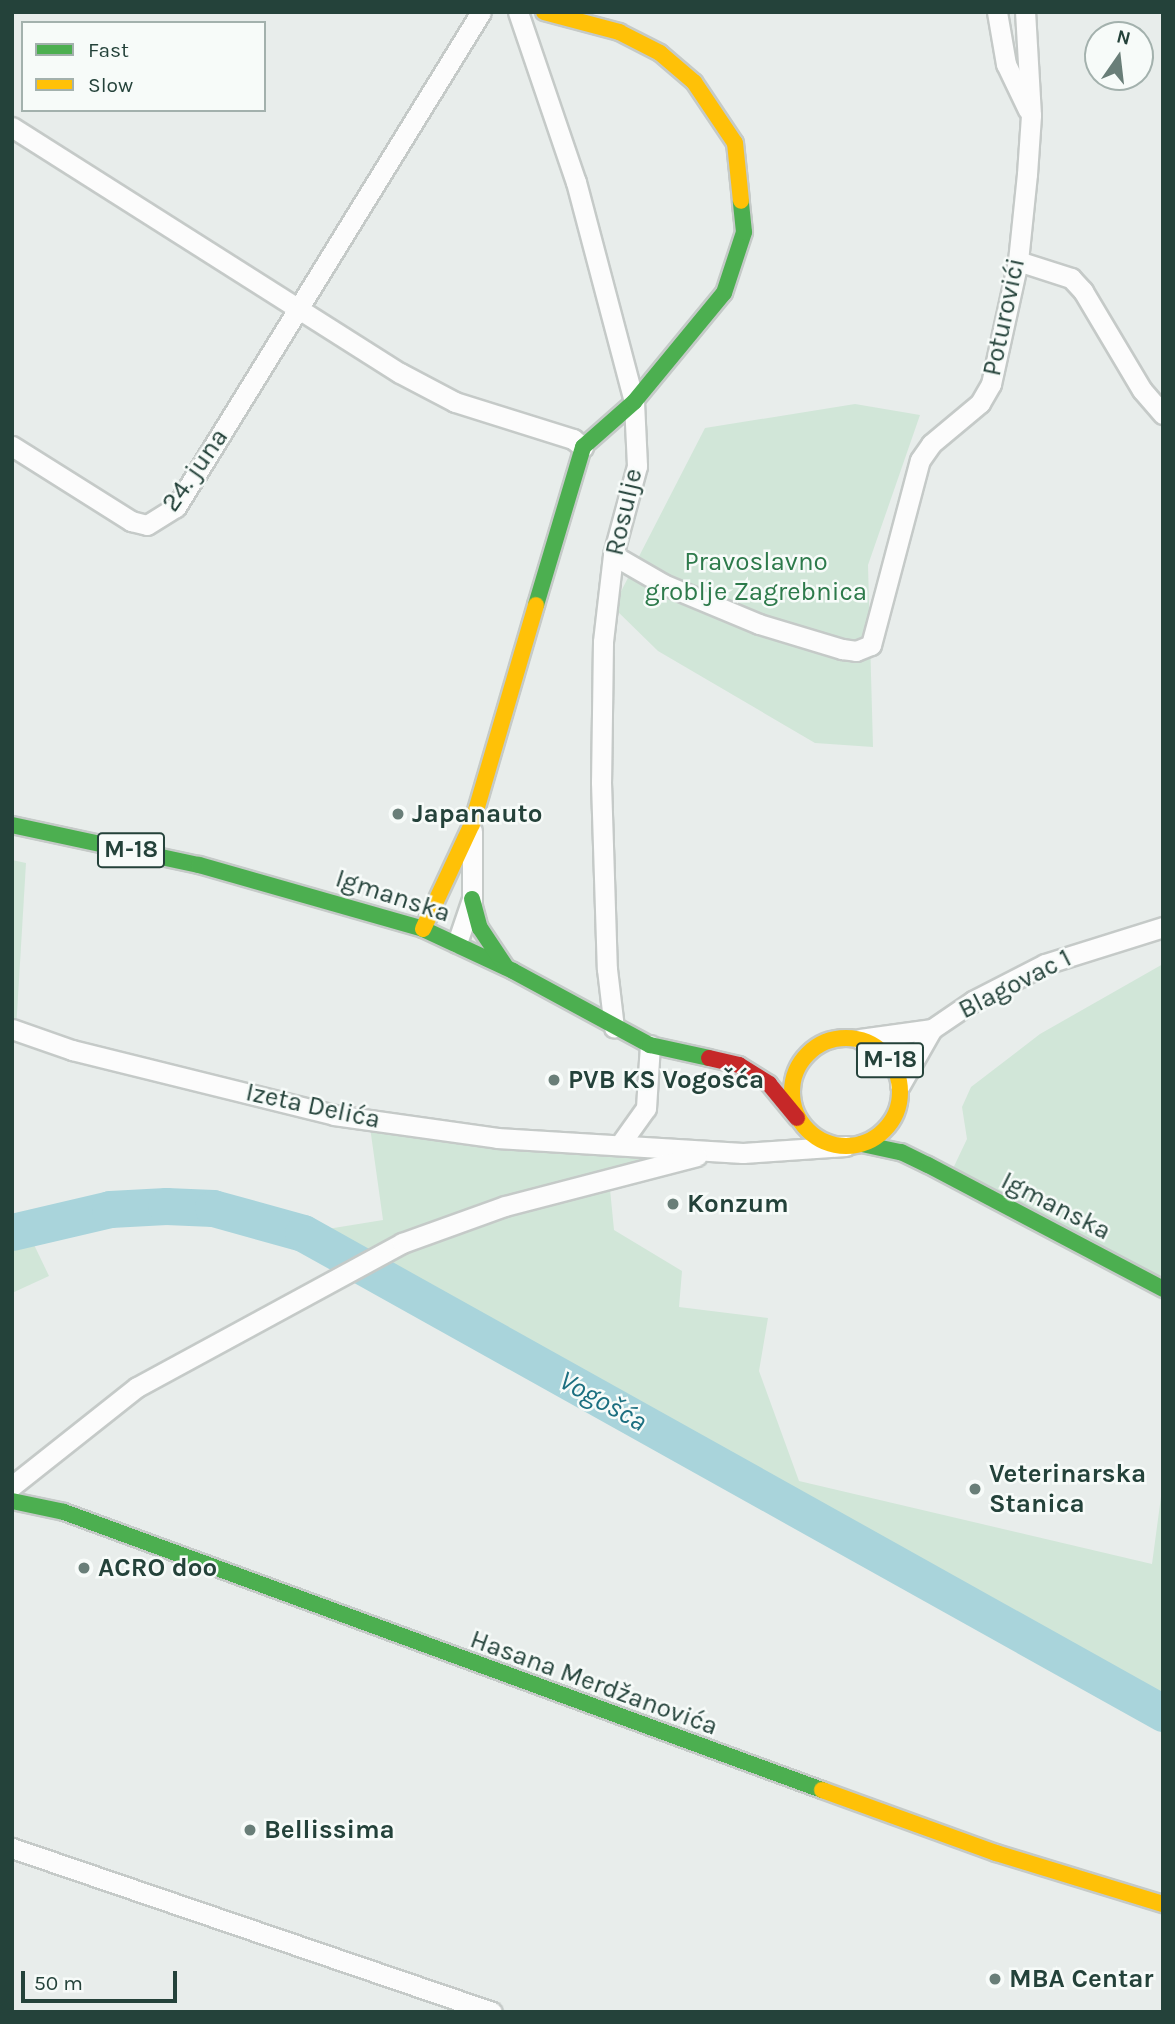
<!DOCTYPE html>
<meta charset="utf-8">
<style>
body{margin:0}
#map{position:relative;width:1175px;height:2024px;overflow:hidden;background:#e8edeb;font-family:Karla,sans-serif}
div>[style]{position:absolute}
.green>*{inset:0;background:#d1e6d8}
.river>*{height:37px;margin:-18.5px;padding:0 18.5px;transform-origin:18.5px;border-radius:18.5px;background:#a9d4db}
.roads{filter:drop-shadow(2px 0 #c5cac8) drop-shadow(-2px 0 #c5cac8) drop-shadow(0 2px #c5cac8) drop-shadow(0 -2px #c5cac8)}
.street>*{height:19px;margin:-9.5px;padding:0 9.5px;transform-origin:9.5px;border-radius:9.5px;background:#fcfcfc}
.fast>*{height:16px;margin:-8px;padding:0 8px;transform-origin:8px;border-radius:8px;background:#4caf50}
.slow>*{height:16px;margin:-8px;padding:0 8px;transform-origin:8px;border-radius:8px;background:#ffc107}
.slow>.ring{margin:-8px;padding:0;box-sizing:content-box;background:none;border:16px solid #ffc107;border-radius:50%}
.jam>*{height:16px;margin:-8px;padding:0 8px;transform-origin:8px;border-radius:8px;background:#c62828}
.dots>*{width:19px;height:19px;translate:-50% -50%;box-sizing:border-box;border:4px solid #f7fbf9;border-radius:50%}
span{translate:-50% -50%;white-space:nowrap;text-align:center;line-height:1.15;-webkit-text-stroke:5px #f7fbf9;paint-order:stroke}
.shield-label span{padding:2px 5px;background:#f7fbf9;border:2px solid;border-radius:5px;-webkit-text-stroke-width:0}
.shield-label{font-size:24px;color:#24423a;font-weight:700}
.street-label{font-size:26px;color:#24423a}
.park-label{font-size:26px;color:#2d7a4b}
.poi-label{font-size:26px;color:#24423a;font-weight:700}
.left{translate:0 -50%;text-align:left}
.water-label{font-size:28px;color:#1c6f80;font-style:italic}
.frame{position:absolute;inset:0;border:14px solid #24423a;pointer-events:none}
.legend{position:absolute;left:21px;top:21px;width:245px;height:91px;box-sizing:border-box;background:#f7fbf9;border:2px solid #a3b1ad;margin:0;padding:9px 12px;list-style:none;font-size:21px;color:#24423a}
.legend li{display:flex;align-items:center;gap:14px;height:35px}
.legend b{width:35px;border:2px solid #a3b1ad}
.north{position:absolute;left:1084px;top:21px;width:70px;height:70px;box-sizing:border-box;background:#f7fbf9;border:2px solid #a3b1ad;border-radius:50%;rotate:14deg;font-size:19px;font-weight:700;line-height:28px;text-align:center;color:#24423a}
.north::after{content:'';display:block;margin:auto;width:24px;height:32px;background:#697e78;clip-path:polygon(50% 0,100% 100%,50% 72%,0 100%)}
.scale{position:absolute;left:21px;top:1971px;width:156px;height:32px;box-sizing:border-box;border:4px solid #24423a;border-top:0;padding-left:9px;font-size:21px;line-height:24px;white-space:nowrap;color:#24423a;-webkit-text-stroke:5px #f7fbf9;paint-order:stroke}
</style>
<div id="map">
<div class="green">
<div style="clip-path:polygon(855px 404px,920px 415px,868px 565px,873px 747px,815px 743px,658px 651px,613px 607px,705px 428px)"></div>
<div style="clip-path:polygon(12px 860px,26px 863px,16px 1030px,12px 1029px)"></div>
<div style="clip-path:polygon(1163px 964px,1163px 1292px,948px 1179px,967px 1139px,962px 1107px,971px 1087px,1040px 1034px)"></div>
<div style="clip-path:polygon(369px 1120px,700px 1151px,609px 1179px,614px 1230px,682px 1271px,679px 1307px,768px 1318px,759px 1371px,799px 1481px,1152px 1564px,1163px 1482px,1163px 1713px,303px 1233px,383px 1220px)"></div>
<div style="clip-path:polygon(26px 1228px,49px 1276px,12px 1293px,12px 1232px)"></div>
</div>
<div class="river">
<div style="left:12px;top:1232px;width:101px;rotate:-13.2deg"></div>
<div style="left:110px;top:1209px;width:56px;rotate:-3.1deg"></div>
<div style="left:166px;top:1206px;width:47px;rotate:2.4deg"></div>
<div style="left:213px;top:1208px;width:93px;rotate:15.5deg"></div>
<div style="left:303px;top:1233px;width:985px;rotate:29.17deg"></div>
</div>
<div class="roads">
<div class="street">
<div style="left:518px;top:12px;width:180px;rotate:71.2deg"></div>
<div style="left:576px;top:182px;width:228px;rotate:75.2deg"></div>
<div style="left:634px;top:402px;width:64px;rotate:87.3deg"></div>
<div style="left:637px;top:466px;width:92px;rotate:105.1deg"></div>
<div style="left:613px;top:555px;width:88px;rotate:96.6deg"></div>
<div style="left:603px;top:642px;width:140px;rotate:90.8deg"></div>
<div style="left:601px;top:782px;width:187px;rotate:88.2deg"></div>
<div style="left:607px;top:969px;width:59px;rotate:83.2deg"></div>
<div style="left:997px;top:12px;width:53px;rotate:80.2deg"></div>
<div style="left:1006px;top:64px;width:51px;rotate:64.4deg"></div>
<div style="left:12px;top:127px;width:459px;rotate:32.4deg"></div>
<div style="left:400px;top:373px;width:62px;rotate:27.8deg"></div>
<div style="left:455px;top:402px;width:124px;rotate:17.4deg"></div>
<div style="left:573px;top:439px;width:13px;rotate:39deg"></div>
<div style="left:1018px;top:261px;width:56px;rotate:17.8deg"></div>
<div style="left:1071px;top:278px;width:18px;rotate:47deg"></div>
<div style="left:1083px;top:291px;width:115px;rotate:59.2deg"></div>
<div style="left:1142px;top:390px;width:32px;rotate:49deg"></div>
<div style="left:12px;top:446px;width:141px;rotate:32.2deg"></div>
<div style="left:131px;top:521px;width:16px;rotate:14deg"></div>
<div style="left:147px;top:525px;width:34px;rotate:-32deg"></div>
<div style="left:176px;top:507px;width:581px;rotate:-58.36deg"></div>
<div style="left:613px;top:555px;width:58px;rotate:30.1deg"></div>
<div style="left:663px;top:584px;width:104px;rotate:22.6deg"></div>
<div style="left:759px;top:624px;width:87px;rotate:16.8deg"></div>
<div style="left:842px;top:649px;width:14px;rotate:8deg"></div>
<div style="left:856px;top:651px;width:16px;rotate:-22deg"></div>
<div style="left:871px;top:645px;width:191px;rotate:-75.2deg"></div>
<div style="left:920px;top:460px;width:19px;rotate:-55deg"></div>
<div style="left:931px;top:444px;width:64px;rotate:-39.9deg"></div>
<div style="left:980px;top:403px;width:22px;rotate:-60deg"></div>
<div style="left:991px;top:384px;width:126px;rotate:-77.6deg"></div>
<div style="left:1018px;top:261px;width:87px;rotate:-84.1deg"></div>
<div style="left:1027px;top:174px;width:59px;rotate:-86.1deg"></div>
<div style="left:1031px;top:115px;width:103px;rotate:-93.3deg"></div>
<div style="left:457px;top:943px;width:46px;rotate:-71.2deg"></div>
<div style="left:472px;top:899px;width:68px;rotate:-90deg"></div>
<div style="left:12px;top:1029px;width:64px;rotate:19.3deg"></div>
<div style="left:72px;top:1050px;width:270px;rotate:13.9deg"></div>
<div style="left:334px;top:1115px;width:165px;rotate:8deg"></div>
<div style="left:497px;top:1138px;width:246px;rotate:3.5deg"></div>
<div style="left:743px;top:1153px;width:103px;rotate:-3.9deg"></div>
<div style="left:860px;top:1039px;width:73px;rotate:-7.9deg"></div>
<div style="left:900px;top:1085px;width:64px;rotate:-60.3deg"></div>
<div style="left:932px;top:1029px;width:50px;rotate:-34.3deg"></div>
<div style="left:973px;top:1001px;width:81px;rotate:-27.2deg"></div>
<div style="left:1045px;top:964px;width:124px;rotate:-17.4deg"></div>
<div style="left:621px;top:1143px;width:43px;rotate:-54.5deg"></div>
<div style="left:646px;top:1108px;width:63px;rotate:-86.4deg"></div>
<div style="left:12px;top:1486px;width:159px;rotate:-38.4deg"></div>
<div style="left:137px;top:1387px;width:302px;rotate:-28.5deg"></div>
<div style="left:402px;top:1243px;width:109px;rotate:-19.8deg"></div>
<div style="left:505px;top:1206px;width:198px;rotate:-14.6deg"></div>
<div style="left:12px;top:1848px;width:507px;rotate:18.86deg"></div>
</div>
<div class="fast">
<div style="left:536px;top:605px;width:165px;rotate:-73.4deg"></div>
<div style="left:583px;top:447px;width:68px;rotate:-41.4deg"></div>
<div style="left:634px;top:402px;width:141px;rotate:-50.5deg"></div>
<div style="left:724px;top:293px;width:64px;rotate:-71.8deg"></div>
<div style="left:744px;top:232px;width:31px;rotate:-96deg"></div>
<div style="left:12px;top:825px;width:191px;rotate:12.1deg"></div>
<div style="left:199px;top:865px;width:233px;rotate:15.9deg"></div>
<div style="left:423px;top:929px;width:99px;rotate:25deg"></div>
<div style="left:513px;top:971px;width:156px;rotate:28.4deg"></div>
<div style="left:650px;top:1045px;width:60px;rotate:12.4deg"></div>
<div style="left:472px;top:899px;width:30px;rotate:75deg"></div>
<div style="left:480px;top:928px;width:47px;rotate:56.3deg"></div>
<div style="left:862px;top:1144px;width:40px;rotate:12deg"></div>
<div style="left:901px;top:1152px;width:30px;rotate:26deg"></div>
<div style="left:928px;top:1165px;width:266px;rotate:27.8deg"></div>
<div style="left:12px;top:1501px;width:53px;rotate:11.9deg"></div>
<div style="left:64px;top:1512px;width:807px;rotate:20.14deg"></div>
</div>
<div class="slow">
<div style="left:544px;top:12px;width:78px;rotate:14.9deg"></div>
<div style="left:619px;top:32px;width:46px;rotate:27.1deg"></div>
<div style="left:660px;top:53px;width:45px;rotate:40.5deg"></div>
<div style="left:694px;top:82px;width:73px;rotate:56.1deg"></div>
<div style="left:735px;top:143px;width:58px;rotate:84.1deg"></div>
<div style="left:423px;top:929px;width:116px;rotate:-65deg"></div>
<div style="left:472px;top:824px;width:228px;rotate:-73.7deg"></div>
<div class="ring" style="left:792px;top:1038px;width:92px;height:92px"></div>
<div style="left:822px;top:1790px;width:185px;rotate:19.9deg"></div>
<div style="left:996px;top:1853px;width:175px;rotate:17deg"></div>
</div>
<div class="jam">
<div style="left:709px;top:1058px;width:31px;rotate:13deg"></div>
<div style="left:739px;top:1065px;width:36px;rotate:32deg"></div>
<div style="left:769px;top:1084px;width:44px;rotate:50.5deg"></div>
</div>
</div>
<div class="dots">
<div style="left:398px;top:814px;background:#697e78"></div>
<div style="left:554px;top:1080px;background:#697e78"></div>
<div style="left:673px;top:1204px;background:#697e78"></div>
<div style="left:975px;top:1489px;background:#697e78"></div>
<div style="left:84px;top:1568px;background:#697e78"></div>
<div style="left:250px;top:1830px;background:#697e78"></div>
<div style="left:995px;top:1979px;background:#697e78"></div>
</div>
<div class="shield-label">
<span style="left:131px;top:850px">M-18</span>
<span style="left:890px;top:1060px">M-18</span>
</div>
<div class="street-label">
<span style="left:1004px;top:317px;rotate:-78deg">Poturovići</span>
<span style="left:195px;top:470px;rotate:-55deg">24. juna</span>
<span style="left:624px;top:512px;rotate:-77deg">Rosulje</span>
<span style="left:393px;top:896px;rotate:18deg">Igmanska</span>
<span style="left:1015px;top:984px;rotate:-27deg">Blagovac 1</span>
<span style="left:313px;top:1106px;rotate:12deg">Izeta Delića</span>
<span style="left:1056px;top:1206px;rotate:27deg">Igmanska</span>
<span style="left:594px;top:1683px;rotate:20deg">Hasana Merdžanovića</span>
</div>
<div class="park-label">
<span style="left:756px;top:577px">Pravoslavno<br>groblje Zagrebnica</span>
</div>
<div class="poi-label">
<span class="left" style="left:412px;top:814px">Japanauto</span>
<span class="left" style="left:568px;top:1080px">PVB KS Vogošća</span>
<span class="left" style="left:687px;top:1204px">Konzum</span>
<span class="left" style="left:989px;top:1489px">Veterinarska<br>Stanica</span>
<span class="left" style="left:98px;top:1568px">ACRO doo</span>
<span class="left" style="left:264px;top:1830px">Bellissima</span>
<span class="left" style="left:1009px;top:1979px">MBA Centar</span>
</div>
<div class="water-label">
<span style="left:603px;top:1401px;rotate:29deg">Vogošća</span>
</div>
<div class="frame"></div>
<ul class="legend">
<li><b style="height:9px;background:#4caf50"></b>Fast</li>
<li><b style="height:9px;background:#ffc107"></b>Slow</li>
</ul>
<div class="north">N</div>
<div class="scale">50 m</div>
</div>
